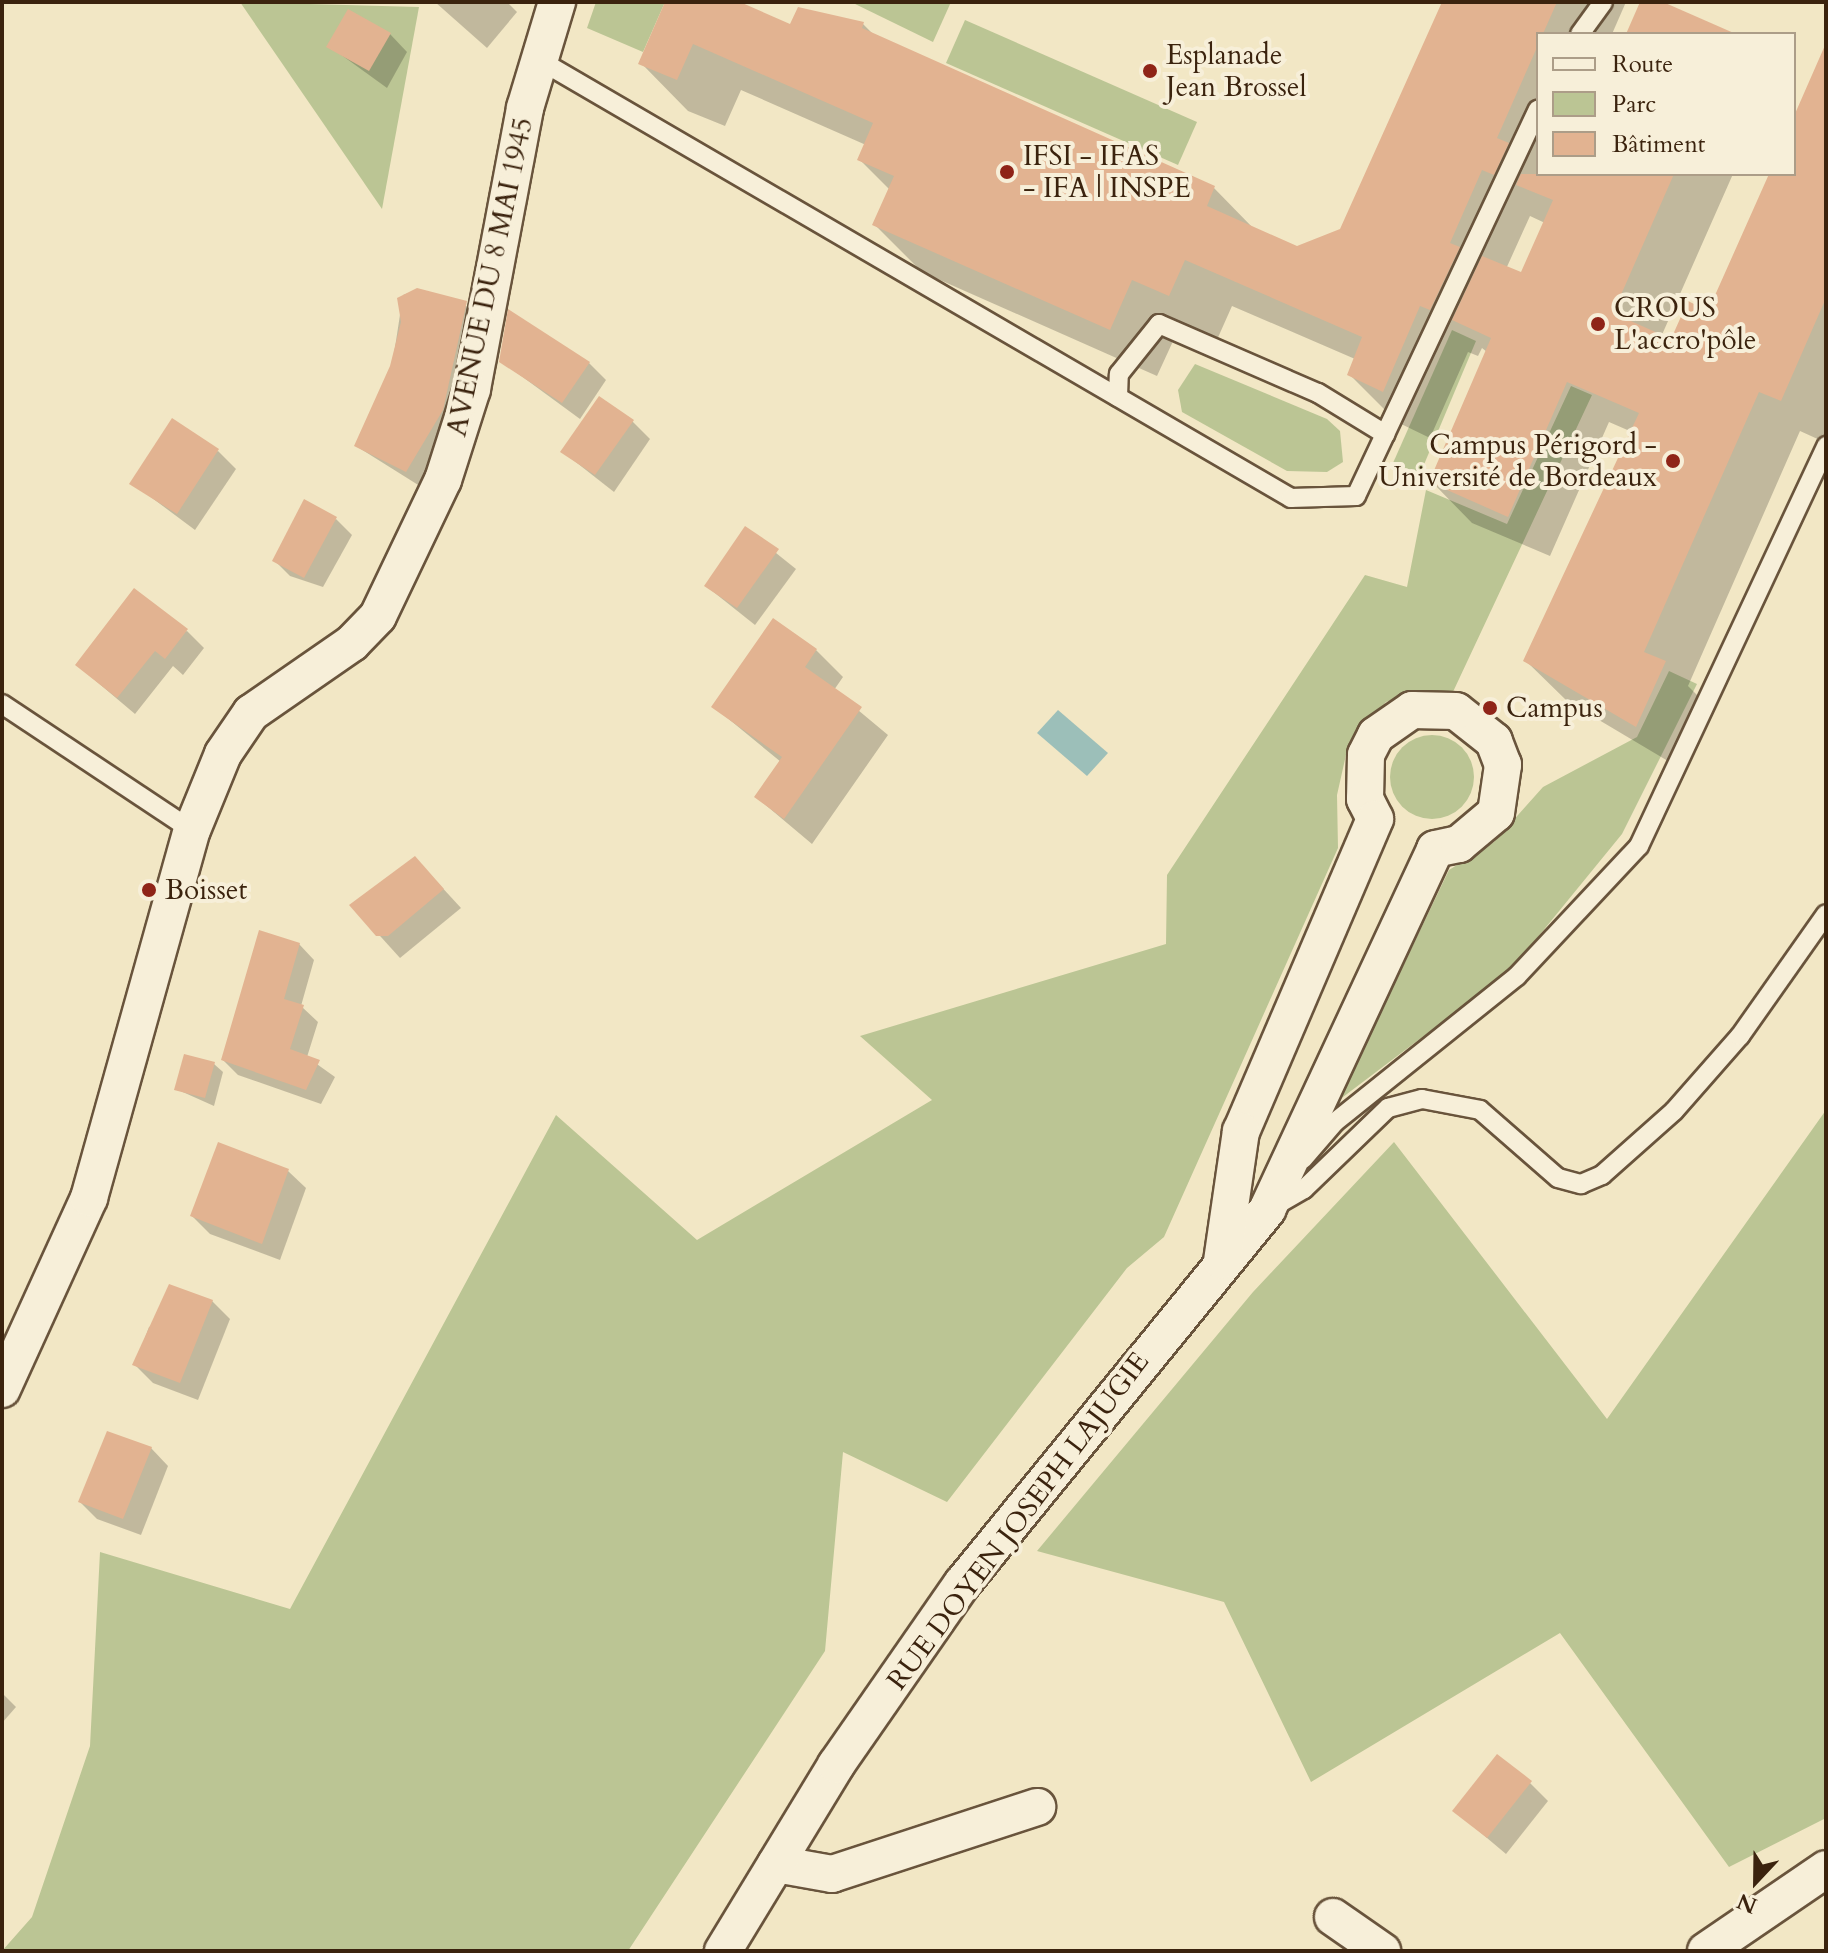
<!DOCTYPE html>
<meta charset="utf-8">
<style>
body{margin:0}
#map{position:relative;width:1828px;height:1953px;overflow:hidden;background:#f2e7c5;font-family:Cardo,serif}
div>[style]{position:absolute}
.green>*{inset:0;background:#bbc594}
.round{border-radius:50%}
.water>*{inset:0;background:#9cbfb9}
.shadow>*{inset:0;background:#0003}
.building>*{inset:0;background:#e2b391}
.roads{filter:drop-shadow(2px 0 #69543c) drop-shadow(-2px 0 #69543c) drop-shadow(0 2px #69543c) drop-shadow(0 -2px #69543c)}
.lane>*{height:18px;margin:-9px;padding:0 9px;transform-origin:9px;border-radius:9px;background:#f7efd9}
.street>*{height:36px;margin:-18px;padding:0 18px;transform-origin:18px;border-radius:18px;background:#f7efd9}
.dots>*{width:22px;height:22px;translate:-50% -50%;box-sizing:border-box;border:4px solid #f7efd9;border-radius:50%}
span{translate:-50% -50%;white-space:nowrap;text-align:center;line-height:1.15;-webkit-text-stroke:8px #f7efd9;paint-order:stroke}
.poi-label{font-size:28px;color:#3b230e}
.left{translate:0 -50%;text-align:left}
.right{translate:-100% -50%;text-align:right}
.street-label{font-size:28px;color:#3b230e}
.frame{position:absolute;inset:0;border:4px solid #3b230e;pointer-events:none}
.legend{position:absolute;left:1536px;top:32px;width:260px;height:144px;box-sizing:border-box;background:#f7efd9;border:2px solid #ac9d88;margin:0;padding:10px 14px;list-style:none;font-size:24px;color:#3b230e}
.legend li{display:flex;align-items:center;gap:16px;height:40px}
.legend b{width:40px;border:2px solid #ac9d88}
.north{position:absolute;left:1716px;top:1841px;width:80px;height:80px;-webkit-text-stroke:6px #f7efd9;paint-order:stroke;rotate:202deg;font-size:22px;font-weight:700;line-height:32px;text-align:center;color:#3b230e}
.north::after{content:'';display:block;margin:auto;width:28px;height:36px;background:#3b230e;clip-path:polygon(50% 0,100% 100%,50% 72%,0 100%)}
</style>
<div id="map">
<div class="green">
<div style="clip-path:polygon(240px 2px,419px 7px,382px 209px)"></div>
<div style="clip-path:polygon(596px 2px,665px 2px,643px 52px,587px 28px)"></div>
<div style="clip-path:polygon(851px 2px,951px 2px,933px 42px)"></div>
<div style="clip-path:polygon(965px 20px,1197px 122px,1178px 165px,946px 63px)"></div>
<div style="clip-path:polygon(1452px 330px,1476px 341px,1420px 474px,1393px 463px)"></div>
<div style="clip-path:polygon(1195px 364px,1327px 419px,1340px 431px,1343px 462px,1327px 472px,1287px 471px,1182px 412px,1178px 390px)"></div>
<div style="clip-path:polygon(1571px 386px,1592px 395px,1452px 694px,1409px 693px,1386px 702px,1348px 746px,1337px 795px,1338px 848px,1164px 1237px,1127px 1268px,947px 1502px,843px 1452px,825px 1651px,628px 1951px,2px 1951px,32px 1917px,90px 1746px,100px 1552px,290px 1609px,556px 1115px,697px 1240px,932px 1100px,860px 1036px,1166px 944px,1167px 875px,1365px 575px,1407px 587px,1426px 490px,1507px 524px)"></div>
<div style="clip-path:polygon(1669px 671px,1697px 684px,1622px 834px,1511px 970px,1339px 1100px,1449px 870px,1494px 842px,1543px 787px,1637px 737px)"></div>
<div class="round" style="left:1390px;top:735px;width:84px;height:84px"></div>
<div style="clip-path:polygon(1826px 1110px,1826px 1818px,1729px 1867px,1560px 1633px,1311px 1782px,1224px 1602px,1037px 1551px,1253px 1292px,1394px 1142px,1607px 1419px)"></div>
</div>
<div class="water">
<div style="clip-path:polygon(1058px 710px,1108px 753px,1087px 776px,1037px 733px)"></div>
</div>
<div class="shadow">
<div style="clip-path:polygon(435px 2px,507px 2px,517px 12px,487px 48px)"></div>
<div style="clip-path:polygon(evenodd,667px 2px,735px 2px,792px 27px,863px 24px,876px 37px,1214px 188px,1255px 230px,1297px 248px,1342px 231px,1444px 2px,1626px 2px,1612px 34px,1538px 34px,1538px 174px,1733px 174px,1661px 337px,1672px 341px,1709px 314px,1770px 174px,1794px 174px,1794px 120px,1826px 47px,1826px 433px,1822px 441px,1800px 431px,1688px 686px,1706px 704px,1678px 767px,1567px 701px,1525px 660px,1632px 432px,1609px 422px,1550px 556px,1472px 523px,1431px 481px,1487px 352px,1482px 348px,1478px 356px,1468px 352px,1430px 438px,1397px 422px,1349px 374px,1355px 359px,1232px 306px,1216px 342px,1180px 326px,1157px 376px,922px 272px,875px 225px,890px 190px,859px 159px,866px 145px,741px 90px,725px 126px,688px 111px,641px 63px,667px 2px,1530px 216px,1545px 223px,1522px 275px,1506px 269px,1530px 216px)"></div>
<div style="clip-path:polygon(390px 34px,407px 52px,387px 88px,329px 46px)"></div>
<div style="clip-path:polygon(417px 290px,463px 303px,481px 320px,423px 488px,356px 446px,392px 367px,403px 295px)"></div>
<div style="clip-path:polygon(501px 361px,589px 363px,606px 380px,580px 419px)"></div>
<div style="clip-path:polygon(632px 421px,650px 439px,614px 492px,563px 452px)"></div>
<div style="clip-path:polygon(218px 451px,236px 469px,195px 530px,132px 483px)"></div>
<div style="clip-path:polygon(336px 519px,352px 535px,323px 587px,290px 576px,274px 560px)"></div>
<div style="clip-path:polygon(745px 528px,796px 569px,755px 625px,706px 586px)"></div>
<div style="clip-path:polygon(187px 631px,204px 648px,183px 675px,173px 666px,135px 714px,77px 665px)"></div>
<div style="clip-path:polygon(816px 650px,843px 677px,834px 690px,888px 735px,812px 844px,756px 797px,781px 762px,714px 707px)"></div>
<div style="clip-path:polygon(415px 858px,461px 908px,400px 958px,352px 905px)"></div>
<div style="clip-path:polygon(299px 944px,314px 960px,301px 1006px,318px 1022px,307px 1057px,335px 1077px,321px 1104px,238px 1075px,223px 1060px)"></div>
<div style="clip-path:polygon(214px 1064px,223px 1072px,214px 1106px,176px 1089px)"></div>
<div style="clip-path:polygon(288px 1171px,306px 1188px,280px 1260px,210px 1234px,192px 1216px)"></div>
<div style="clip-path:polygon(212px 1301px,230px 1319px,198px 1400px,153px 1383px,135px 1365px,149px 1327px)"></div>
<div style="clip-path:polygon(151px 1448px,168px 1466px,141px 1535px,97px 1519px,80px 1502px)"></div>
<div style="clip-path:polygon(2px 1693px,16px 1707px,2px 1723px)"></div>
<div style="clip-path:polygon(1530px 1783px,1548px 1801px,1506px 1854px,1455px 1811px)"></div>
</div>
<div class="building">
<div style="clip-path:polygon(665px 2px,740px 2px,790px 24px,798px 7px,864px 22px,862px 28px,1215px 186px,1207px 206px,1297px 246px,1340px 229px,1442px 2px,1557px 2px,1497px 138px,1509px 143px,1494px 175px,1482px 170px,1450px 243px,1460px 247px,1430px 310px,1420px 306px,1383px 392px,1347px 375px,1362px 337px,1185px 260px,1169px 296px,1132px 280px,1110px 330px,872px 225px,894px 176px,857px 160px,873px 123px,693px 44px,677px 80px,638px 64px)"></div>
<div style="clip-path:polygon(1640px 2px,1663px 2px,1736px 34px,1626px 34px)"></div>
<div style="clip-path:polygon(348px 9px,391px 33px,369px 71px,326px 47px)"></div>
<div style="clip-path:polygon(1826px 43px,1826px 298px,1781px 401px,1759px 392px,1644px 652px,1666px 661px,1636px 727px,1523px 661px,1639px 413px,1567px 382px,1508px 517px,1429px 482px,1491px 338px,1452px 320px,1482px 256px,1521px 272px,1553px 200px,1516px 185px,1521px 174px,1674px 174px,1613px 313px,1671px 339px,1688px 301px,1708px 311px,1769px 174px,1794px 174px,1794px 116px)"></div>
<div style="clip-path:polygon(417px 288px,467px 301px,443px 410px,406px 472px,354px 446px,390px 366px,401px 322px,397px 298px)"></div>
<div style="clip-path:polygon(508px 309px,590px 362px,562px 403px,499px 362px)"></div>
<div style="clip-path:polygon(599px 396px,634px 420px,595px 475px,560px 452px)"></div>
<div style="clip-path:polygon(172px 418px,219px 449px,177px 514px,129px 484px)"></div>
<div style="clip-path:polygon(304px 499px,337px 517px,304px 578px,272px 561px)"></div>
<div style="clip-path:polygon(745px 526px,779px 549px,737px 608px,704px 586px)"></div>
<div style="clip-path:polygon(134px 588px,188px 629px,165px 659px,155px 651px,117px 698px,75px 665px)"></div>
<div style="clip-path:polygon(773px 618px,817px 649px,805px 667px,862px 707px,784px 819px,754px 797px,782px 757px,711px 707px)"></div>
<div style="clip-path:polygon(415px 856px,444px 889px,388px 936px,376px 936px,349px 905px)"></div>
<div style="clip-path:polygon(259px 930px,300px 943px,284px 999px,304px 1005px,290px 1049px,320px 1060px,306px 1090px,221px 1060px)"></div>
<div style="clip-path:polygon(184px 1054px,215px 1062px,205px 1098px,174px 1090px)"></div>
<div style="clip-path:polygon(218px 1142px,289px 1169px,262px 1244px,190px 1216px)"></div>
<div style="clip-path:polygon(169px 1284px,213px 1300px,180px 1383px,132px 1365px)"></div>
<div style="clip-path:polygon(107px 1431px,152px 1447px,123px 1519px,78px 1502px)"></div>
<div style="clip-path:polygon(1497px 1754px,1532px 1781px,1487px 1838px,1452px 1811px)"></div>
</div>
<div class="roads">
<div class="lane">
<div style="left:1580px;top:34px;width:39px;rotate:-54deg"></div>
<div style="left:541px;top:61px;width:868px;rotate:30.23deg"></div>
<div style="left:1291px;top:498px;width:65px;rotate:-1.8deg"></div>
<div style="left:1356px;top:496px;width:427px;rotate:-64.8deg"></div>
<div style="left:1118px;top:397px;width:23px;rotate:-88deg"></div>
<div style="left:1119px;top:374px;width:64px;rotate:-51.3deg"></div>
<div style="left:1159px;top:324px;width:173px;rotate:23.5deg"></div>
<div style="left:1318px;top:393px;width:79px;rotate:31.5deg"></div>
<div style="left:2px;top:704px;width:228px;rotate:33.6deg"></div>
<div style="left:1303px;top:1159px;width:49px;rotate:-49.1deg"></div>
<div style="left:1335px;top:1122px;width:233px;rotate:-38.7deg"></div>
<div style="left:1517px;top:976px;width:178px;rotate:-46.8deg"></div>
<div style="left:1639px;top:846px;width:442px;rotate:-64.9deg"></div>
<div style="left:1273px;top:1207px;width:36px;rotate:-30deg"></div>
<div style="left:1304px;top:1189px;width:117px;rotate:-44deg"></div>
<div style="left:1388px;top:1108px;width:35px;rotate:-15deg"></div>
<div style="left:1422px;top:1099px;width:59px;rotate:10.7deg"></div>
<div style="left:1480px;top:1110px;width:103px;rotate:41.1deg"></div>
<div style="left:1558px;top:1178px;width:24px;rotate:15deg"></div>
<div style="left:1581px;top:1184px;width:23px;rotate:-23deg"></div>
<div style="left:1602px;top:1175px;width:96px;rotate:-41.6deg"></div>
<div style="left:1674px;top:1111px;width:100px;rotate:-48.7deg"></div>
<div style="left:1740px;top:1036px;width:149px;rotate:-54.8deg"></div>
</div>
<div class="street">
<div style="left:2px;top:1389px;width:210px;rotate:-65.5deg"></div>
<div style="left:89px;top:1198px;width:382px;rotate:-74.4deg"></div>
<div style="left:192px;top:830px;width:82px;rotate:-67.8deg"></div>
<div style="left:223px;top:754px;width:50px;rotate:-55.7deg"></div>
<div style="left:251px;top:713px;width:123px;rotate:-34.7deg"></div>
<div style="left:352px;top:643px;width:37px;rotate:-46deg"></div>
<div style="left:378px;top:616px;width:151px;rotate:-64.5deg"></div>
<div style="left:443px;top:480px;width:96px;rotate:-72.3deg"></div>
<div style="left:472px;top:389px;width:286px;rotate:-79.3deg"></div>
<div style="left:525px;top:108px;width:111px;rotate:-73.2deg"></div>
<div style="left:776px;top:1864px;width:57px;rotate:10.1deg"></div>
<div style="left:832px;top:1874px;width:216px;rotate:-18.1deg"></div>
<div style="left:1333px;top:1917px;width:60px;rotate:34.8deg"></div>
<div style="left:723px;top:1951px;width:218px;rotate:-58.7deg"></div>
<div style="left:836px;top:1765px;width:221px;rotate:-55.2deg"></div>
<div style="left:962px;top:1584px;width:483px;rotate:-50.8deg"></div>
<div style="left:1267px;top:1210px;width:398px;rotate:-65deg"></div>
<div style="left:1435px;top:849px;width:25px;rotate:-12deg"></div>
<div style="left:1459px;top:844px;width:48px;rotate:-40deg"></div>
<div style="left:1496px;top:813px;width:49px;rotate:-81.7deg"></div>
<div style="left:1503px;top:765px;width:26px;rotate:-111deg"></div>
<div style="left:1494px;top:741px;width:48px;rotate:-141.7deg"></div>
<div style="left:1456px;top:711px;width:44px;rotate:-178.7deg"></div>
<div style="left:1412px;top:710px;width:44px;rotate:145.2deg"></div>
<div style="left:1376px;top:735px;width:22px;rotate:117deg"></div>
<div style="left:1366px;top:755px;width:44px;rotate:91.3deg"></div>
<div style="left:1365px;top:799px;width:22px;rotate:63deg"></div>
<div style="left:1375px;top:819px;width:340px;rotate:113.2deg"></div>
<div style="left:1241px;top:1131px;width:131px;rotate:98.3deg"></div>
<div style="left:1706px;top:1951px;width:145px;rotate:-34.3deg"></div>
</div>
</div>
<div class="dots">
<div style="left:1150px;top:71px;background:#8f2418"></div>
<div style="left:1007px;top:172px;background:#8f2418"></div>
<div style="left:1598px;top:324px;background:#8f2418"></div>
<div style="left:1673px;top:461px;background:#8f2418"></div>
<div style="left:1490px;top:708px;background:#8f2418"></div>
<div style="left:149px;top:890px;background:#8f2418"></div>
</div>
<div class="poi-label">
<span class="left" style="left:1166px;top:71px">Esplanade<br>Jean Brossel</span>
<span class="left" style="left:1023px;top:172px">IFSI - IFAS<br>- IFA | INSPE</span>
<span class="left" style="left:1614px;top:324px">CROUS<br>L'accro'pôle</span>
<span class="right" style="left:1657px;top:461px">Campus Périgord -<br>Université de Bordeaux</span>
<span class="left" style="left:1506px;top:708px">Campus</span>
<span class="left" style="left:165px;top:890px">Boisset</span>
</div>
<div class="street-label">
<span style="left:490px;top:277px;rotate:-78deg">AVENUE DU 8 MAI 1945</span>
<span style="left:1018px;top:1521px;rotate:-53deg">RUE DOYEN JOSEPH LAJUGIE</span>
</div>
<div class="frame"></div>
<ul class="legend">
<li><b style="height:10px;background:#f7efd9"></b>Route</li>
<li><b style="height:22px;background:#bbc594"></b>Parc</li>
<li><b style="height:22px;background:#e2b391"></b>Bâtiment</li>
</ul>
<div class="north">N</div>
</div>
